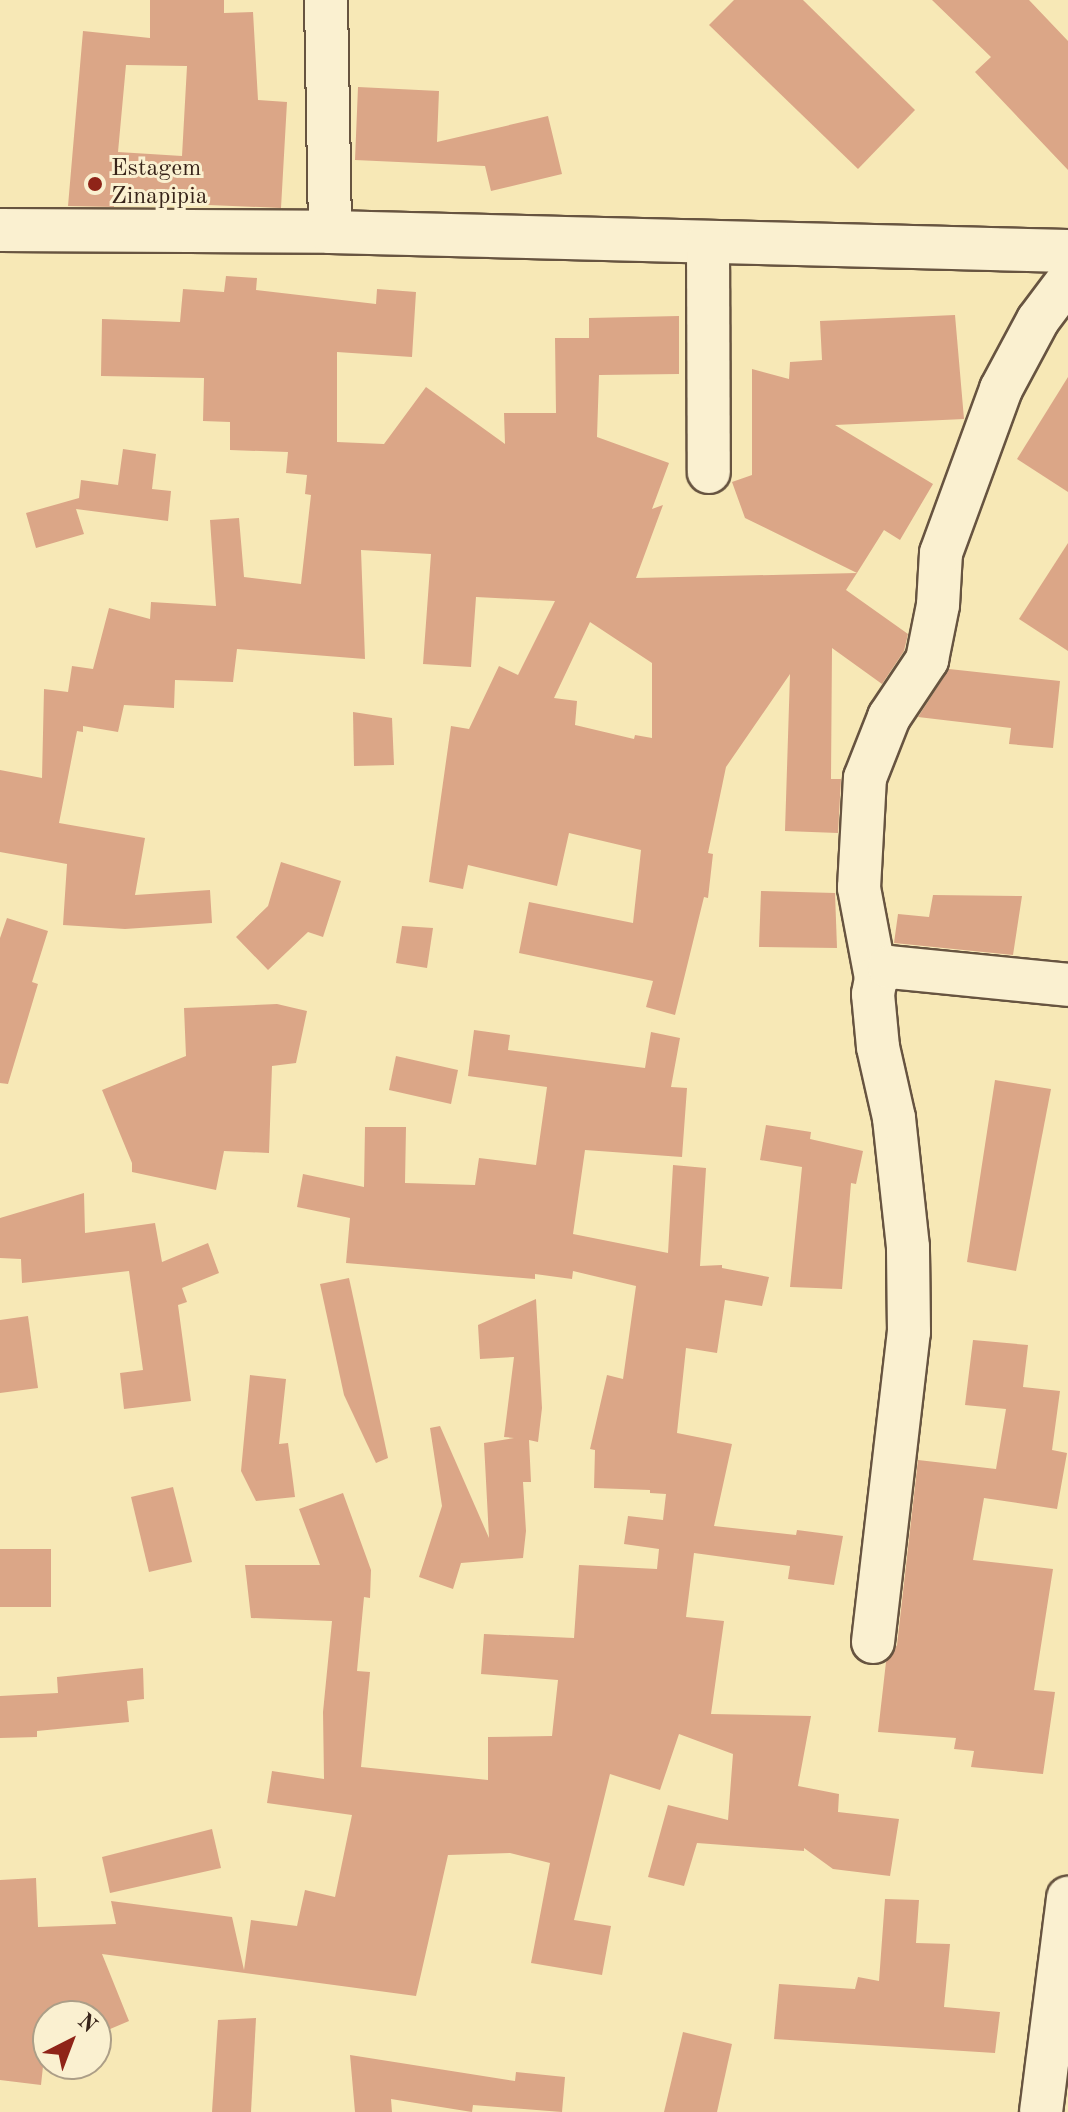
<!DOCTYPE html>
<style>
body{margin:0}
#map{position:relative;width:1068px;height:2112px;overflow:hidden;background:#f7e8b6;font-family:"Old Standard TT",serif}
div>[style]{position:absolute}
.building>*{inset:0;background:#dba687}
.roads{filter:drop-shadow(2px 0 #675440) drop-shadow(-2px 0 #675440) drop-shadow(0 2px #675440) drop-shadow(0 -2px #675440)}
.minor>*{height:42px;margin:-21px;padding:0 21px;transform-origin:21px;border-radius:21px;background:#faf0d0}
.dots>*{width:22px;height:22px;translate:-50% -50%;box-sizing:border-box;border:4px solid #faf0d0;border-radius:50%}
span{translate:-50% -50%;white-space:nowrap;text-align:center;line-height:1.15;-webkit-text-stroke:6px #faf0d0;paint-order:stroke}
.poi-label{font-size:24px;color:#372319}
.left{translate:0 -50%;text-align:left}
.north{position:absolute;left:32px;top:2000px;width:80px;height:80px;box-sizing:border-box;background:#faf0d0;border:2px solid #ac9e87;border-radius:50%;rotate:42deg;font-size:22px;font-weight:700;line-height:32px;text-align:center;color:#372319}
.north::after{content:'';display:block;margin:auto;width:28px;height:36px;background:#8f2418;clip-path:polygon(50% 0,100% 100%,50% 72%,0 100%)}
</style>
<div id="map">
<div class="building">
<div style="clip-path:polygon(evenodd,150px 0,224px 0,224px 13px,253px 12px,258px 100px,287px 102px,281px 208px,114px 201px,114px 207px,68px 206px,83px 31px,150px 38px,150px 0,126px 65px,187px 66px,182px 156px,118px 152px,126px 65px)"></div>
<div style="clip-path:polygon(734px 0,803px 0,915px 110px,858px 169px,709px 25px)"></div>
<div style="clip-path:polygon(932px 0,1029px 0,1068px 41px,1068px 170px,975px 72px,991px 57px)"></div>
<div style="clip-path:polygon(358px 87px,439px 91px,437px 142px,548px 116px,562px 174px,491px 191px,485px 166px,355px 160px)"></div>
<div style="clip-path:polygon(evenodd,226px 276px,257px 278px,256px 290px,376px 304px,377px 289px,416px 292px,412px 357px,337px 352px,337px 442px,384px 444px,426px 387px,505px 444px,504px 413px,556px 413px,555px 338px,589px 338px,589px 318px,679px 316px,679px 374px,599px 375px,597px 437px,669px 463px,652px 509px,663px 505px,636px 578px,857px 573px,846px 590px,908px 634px,904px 651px,882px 684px,832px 648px,831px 779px,841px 779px,838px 833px,785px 831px,790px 674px,726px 767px,708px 853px,713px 854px,708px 898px,704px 897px,675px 1015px,646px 1007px,653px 981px,519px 953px,529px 902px,633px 923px,641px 850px,569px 833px,557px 886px,468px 865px,463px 889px,429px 882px,451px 726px,469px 729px,499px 666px,518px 675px,555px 601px,476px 597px,471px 667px,423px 664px,431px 554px,361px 550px,365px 659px,237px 649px,233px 682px,175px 680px,174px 708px,124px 705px,118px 732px,83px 726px,83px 732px,77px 731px,59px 823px,145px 838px,135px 895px,210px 890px,212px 923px,125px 929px,63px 925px,67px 864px,0 852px,0 770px,42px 778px,44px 689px,68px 692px,72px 666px,93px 669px,109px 608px,150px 619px,151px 602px,216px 606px,210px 520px,239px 518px,244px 577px,301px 584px,311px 495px,305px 494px,307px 475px,286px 473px,288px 452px,230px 450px,230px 422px,203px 421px,204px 378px,101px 376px,102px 319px,180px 322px,183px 289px,224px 292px,226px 276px,590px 622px,652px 663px,652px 738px,635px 735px,634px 739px,575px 725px,577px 701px,554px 698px,590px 622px)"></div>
<div style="clip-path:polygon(955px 315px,964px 419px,835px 425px,933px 484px,900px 540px,884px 530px,857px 573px,745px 518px,732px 482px,752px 475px,752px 369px,789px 379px,790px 362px,822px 360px,820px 321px)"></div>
<div style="clip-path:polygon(1068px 377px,1068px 492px,1017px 459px)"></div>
<div style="clip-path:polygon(123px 449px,156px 454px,152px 489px,171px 491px,168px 521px,76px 509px,84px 534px,36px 548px,26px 513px,79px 498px,81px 480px,118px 485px)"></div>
<div style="clip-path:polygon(1068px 543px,1068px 651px,1019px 619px)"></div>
<div style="clip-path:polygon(949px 669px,1060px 681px,1053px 748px,1009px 744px,1011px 728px,918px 717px)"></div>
<div style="clip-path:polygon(353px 712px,392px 718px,394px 765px,354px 766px)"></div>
<div style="clip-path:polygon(281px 862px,341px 881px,323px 937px,308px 932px,268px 970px,236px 937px,268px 906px)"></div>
<div style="clip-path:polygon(761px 891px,835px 893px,837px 948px,759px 947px)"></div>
<div style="clip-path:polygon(933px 895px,1022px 896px,1013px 955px,894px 943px,898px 914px,929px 917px)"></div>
<div style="clip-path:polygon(7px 918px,48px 931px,32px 982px,38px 984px,8px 1084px,0 1083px,0 938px)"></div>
<div style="clip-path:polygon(402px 926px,433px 928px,427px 968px,396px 963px)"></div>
<div style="clip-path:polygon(277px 1004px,307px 1011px,296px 1063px,272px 1066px,269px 1153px,224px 1151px,216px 1190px,132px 1172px,132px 1163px,102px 1090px,186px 1056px,184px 1008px)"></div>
<div style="clip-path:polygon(474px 1030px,510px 1035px,508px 1050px,645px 1068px,651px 1032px,680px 1038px,671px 1087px,687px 1088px,682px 1157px,585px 1150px,573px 1234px,668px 1253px,673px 1165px,706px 1168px,700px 1266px,722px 1265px,722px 1268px,769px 1277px,762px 1306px,725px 1300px,717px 1353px,686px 1348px,677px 1433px,732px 1444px,714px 1526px,796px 1535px,797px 1530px,843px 1536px,834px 1585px,788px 1579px,790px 1566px,694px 1553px,686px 1617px,724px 1621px,711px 1714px,811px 1716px,798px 1786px,839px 1794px,838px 1812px,899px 1819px,890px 1876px,833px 1869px,804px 1848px,804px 1851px,697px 1843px,684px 1886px,648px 1877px,668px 1805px,728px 1820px,733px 1754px,679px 1734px,660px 1790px,610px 1774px,574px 1920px,611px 1926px,602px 1975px,531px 1963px,550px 1863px,510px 1853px,448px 1855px,416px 1996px,102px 1954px,129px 2021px,96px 2035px,96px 2016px,48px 2016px,48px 2056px,44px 2057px,41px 2085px,0 2080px,0 1880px,36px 1878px,38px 1927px,116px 1924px,111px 1901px,232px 1917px,244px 1970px,251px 1920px,297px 1926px,305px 1890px,335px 1897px,352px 1815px,267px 1803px,272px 1771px,324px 1779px,323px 1712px,332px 1621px,251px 1618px,245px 1565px,320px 1565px,299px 1509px,343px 1493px,371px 1570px,370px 1598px,364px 1597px,357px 1671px,370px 1672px,361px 1767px,488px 1780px,488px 1737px,552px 1736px,558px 1680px,481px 1674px,484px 1634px,574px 1638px,579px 1565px,657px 1569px,659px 1549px,624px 1544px,628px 1516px,663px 1520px,666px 1494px,650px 1493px,650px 1490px,594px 1488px,595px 1450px,590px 1449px,607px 1375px,623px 1379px,636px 1286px,573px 1271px,572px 1279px,535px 1274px,535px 1279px,346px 1263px,350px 1218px,297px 1207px,303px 1174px,364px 1187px,365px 1127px,406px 1127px,405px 1183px,475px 1185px,479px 1158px,536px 1165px,547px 1087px,468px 1076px)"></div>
<div style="clip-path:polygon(396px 1056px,458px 1070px,451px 1104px,389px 1090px)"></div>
<div style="clip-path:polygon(995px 1080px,1051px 1089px,1016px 1271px,967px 1262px)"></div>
<div style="clip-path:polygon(766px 1125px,811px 1132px,810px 1139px,863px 1151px,856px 1184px,851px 1183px,842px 1289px,790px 1287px,802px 1167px,760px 1160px)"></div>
<div style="clip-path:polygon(84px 1193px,85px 1233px,155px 1223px,162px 1262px,208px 1243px,219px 1273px,182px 1288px,187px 1302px,178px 1305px,191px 1401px,124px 1409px,120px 1373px,143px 1370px,129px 1271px,22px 1283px,21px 1259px,0 1258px,0 1218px)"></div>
<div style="clip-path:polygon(349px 1278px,388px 1458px,376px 1463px,344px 1395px,320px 1284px)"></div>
<div style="clip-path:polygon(536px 1299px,542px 1408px,538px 1442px,529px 1440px,531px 1482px,523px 1482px,526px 1531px,523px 1558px,461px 1563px,453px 1589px,419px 1577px,442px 1506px,430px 1428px,440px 1426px,489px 1538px,484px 1443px,514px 1438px,504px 1437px,514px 1357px,480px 1359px,478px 1325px)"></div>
<div style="clip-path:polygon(28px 1316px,38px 1388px,0 1393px,0 1320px)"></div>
<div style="clip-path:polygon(973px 1340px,1028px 1345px,1023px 1387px,1060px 1391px,1052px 1450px,1067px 1453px,1057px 1509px,984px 1498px,973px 1560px,1053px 1569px,1034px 1690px,1055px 1692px,1043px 1774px,971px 1767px,974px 1751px,954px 1749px,956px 1738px,878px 1732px,886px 1662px,897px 1645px,918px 1460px,996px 1469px,1006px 1409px,965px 1405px)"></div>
<div style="clip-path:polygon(250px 1375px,286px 1379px,279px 1444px,288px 1443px,295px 1497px,256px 1501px,241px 1471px)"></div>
<div style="clip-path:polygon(173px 1487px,192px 1562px,149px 1572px,131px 1497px)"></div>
<div style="clip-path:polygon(0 1549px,51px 1549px,51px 1607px,0 1607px)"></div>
<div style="clip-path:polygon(143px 1668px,144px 1699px,127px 1701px,129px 1722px,37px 1731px,37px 1737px,0 1738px,0 1696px,58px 1693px,57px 1677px)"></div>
<div style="clip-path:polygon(212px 1829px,221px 1868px,110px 1893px,102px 1857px)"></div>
<div style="clip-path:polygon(885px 1899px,919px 1900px,916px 1943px,950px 1944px,944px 2007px,1000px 2012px,995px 2053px,774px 2039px,779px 1984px,855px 1989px,858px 1977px,879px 1981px)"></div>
<div style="clip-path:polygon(256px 2018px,251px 2112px,212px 2112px,218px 2020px)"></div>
<div style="clip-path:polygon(683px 2032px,732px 2044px,717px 2112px,664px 2112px)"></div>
<div style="clip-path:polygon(350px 2055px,515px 2081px,516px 2072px,565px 2077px,562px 2112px,473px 2105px,472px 2112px,391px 2099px,392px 2112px,355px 2112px)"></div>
</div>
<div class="roads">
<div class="minor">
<div style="left:326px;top:0;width:232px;rotate:89deg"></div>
<div style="left:0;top:230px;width:330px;rotate:0.3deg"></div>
<div style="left:330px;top:232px;width:738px;rotate:1.47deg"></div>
<div style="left:708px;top:242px;width:230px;rotate:89.8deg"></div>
<div style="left:876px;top:978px;width:92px;rotate:-100.7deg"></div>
<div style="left:859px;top:888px;width:110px;rotate:-86.9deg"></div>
<div style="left:865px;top:778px;width:66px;rotate:-68.5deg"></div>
<div style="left:889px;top:717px;width:69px;rotate:-56.3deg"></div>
<div style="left:927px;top:660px;width:56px;rotate:-78.7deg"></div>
<div style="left:938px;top:605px;width:52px;rotate:-86.7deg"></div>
<div style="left:941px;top:553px;width:175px;rotate:-69.9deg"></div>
<div style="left:1001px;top:389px;width:78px;rotate:-61.8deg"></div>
<div style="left:1038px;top:320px;width:50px;rotate:-53.1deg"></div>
<div style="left:873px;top:1642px;width:312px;rotate:-83.4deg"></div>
<div style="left:909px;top:1332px;width:85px;rotate:-90.7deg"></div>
<div style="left:908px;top:1247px;width:130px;rotate:-96.2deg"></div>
<div style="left:894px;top:1118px;width:73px;rotate:-102.7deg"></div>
<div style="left:878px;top:1047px;width:53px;rotate:-95.4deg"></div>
<div style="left:873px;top:994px;width:16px;rotate:-79deg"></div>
<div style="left:876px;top:978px;width:17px;rotate:-40deg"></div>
<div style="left:889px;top:967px;width:180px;rotate:5.7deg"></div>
<div style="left:1041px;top:2112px;width:216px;rotate:-82.8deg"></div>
</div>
</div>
<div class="dots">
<div style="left:95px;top:184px;background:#8f2418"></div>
</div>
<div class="poi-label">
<span class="left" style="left:111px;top:184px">Estagem<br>Zinapipia</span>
</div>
<div class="north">N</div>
</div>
